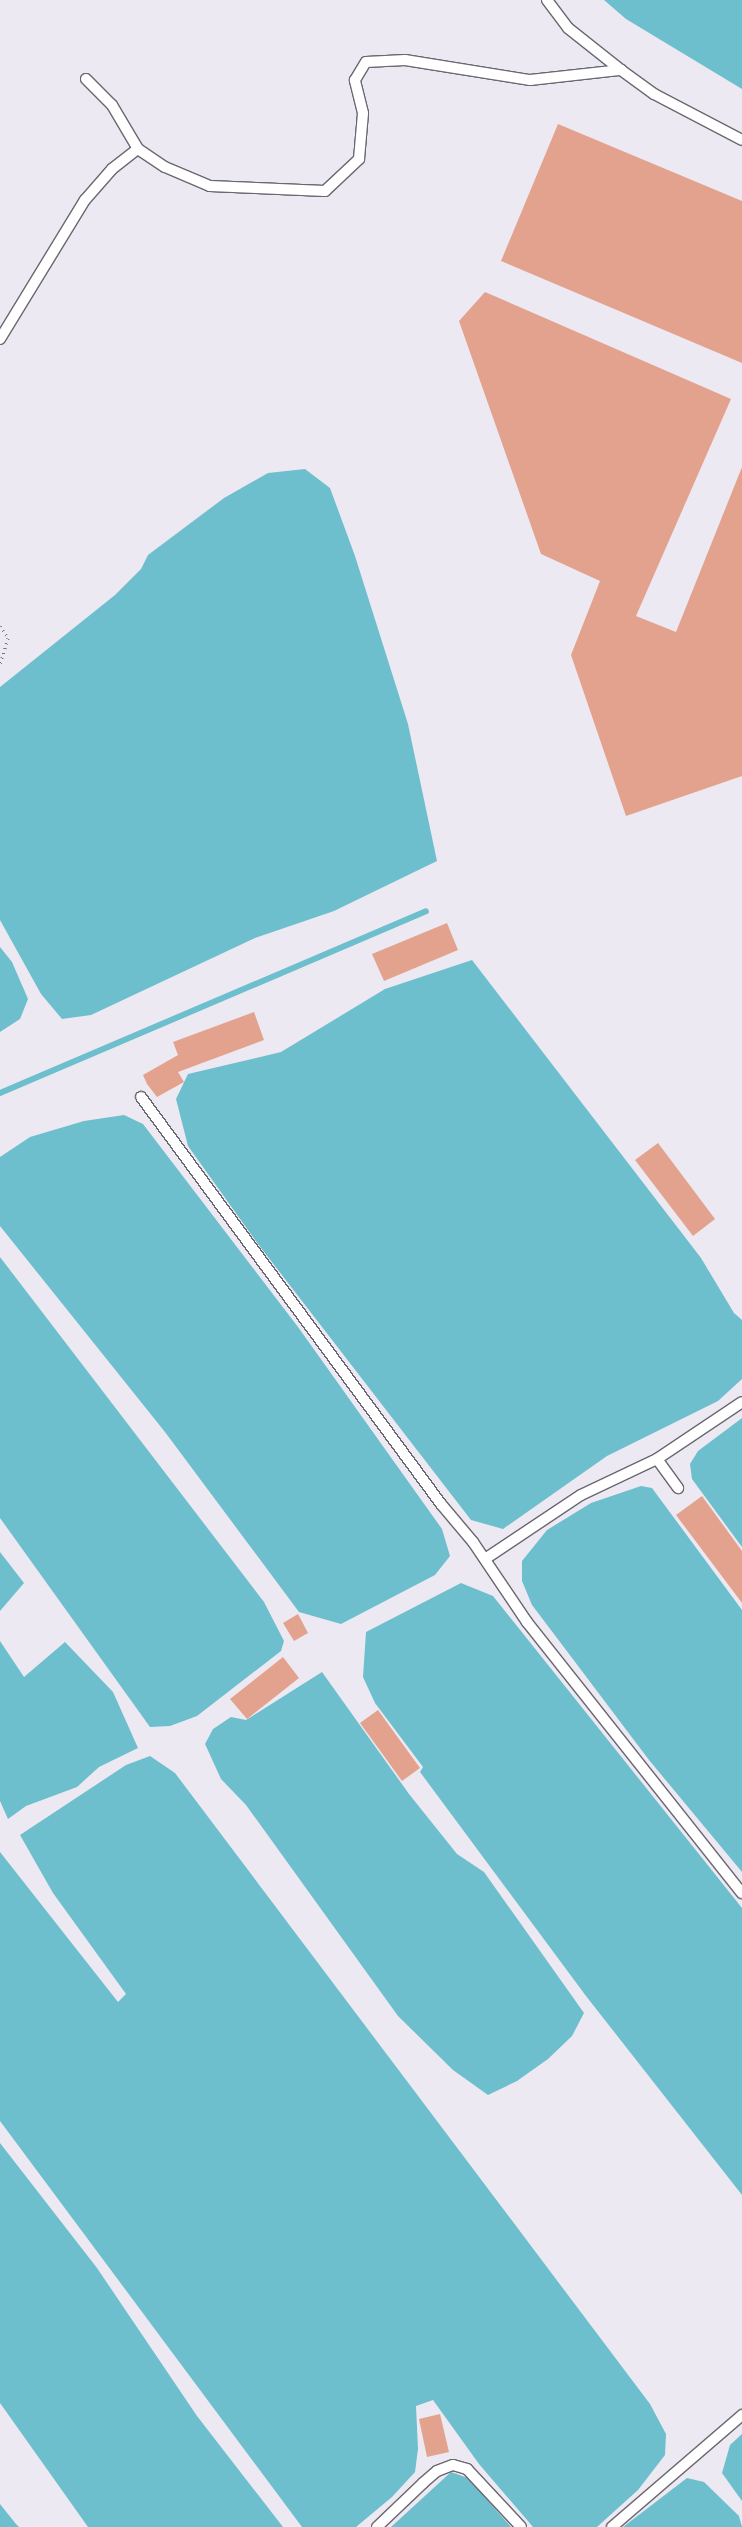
<!DOCTYPE html>
<style>
body{margin:0}
#map{position:relative;width:742px;height:2527px;overflow:hidden;background:#ede9f2;font-family:"Golos Text",sans-serif}
div>[style]{position:absolute}
.water>*{inset:0;background:#6dbfcd}
.stream>*{height:6px;margin:-3px;padding:0 3px;transform-origin:3px;border-radius:3px;background:#6dbfcd}
.building>*{inset:0;background:#e3a28d}
.path>*{height:3px;margin-top:-1.5px;transform-origin:0;background:repeating-linear-gradient(90deg,#757277 0 1px,transparent 0 5px)}
.roads{filter:drop-shadow(1px 0 #6b6770) drop-shadow(-1px 0 #6b6770) drop-shadow(0 1px #6b6770) drop-shadow(0 -1px #6b6770)}
.service>*{height:10px;margin:-5px;padding:0 5px;transform-origin:5px;border-radius:5px;background:#fff}
span{translate:-50% -50%;white-space:nowrap;text-align:center;line-height:1.15;-webkit-text-stroke:5px #ede9f2;paint-order:stroke}
</style>
<div id="map">
<div class="water">
<div style="clip-path:polygon(604px 0,742px 0,742px 89px,626px 19px)"></div>
<div style="clip-path:polygon(305px 469px,330px 488px,355px 556px,408px 724px,437px 861px,334px 911px,255px 938px,91px 1015px,62px 1019px,41px 994px,0 920px,0 687px,115px 595px,141px 569px,148px 555px,224px 498px,268px 473px)"></div>
<div style="clip-path:polygon(0 947px,12px 962px,28px 999px,20px 1019px,0 1032px)"></div>
<div style="clip-path:polygon(472px 960px,701px 1258px,734px 1313px,742px 1320px,742px 1379px,718px 1401px,607px 1456px,503px 1529px,471px 1520px,258px 1244px,188px 1146px,176px 1099px,188px 1074px,281px 1052px,385px 989px)"></div>
<div style="clip-path:polygon(124px 1115px,143px 1124px,298px 1327px,442px 1529px,450px 1556px,435px 1575px,341px 1624px,299px 1612px,165px 1432px,0 1226px,0 1157px,30px 1137px,84px 1121px)"></div>
<div style="clip-path:polygon(0 1257px,264px 1602px,284px 1641px,281px 1651px,197px 1716px,170px 1726px,150px 1727px,0 1518px)"></div>
<div style="clip-path:polygon(742px 1418px,742px 1547px,692px 1479px,690px 1464px,698px 1451px)"></div>
<div style="clip-path:polygon(641px 1486px,652px 1488px,742px 1610px,742px 1872px,649px 1760px,560px 1642px,532px 1605px,522px 1581px,522px 1561px,547px 1530px,591px 1503px)"></div>
<div style="clip-path:polygon(0 1552px,24px 1583px,0 1611px)"></div>
<div style="clip-path:polygon(461px 1583px,493px 1596px,742px 1908px,742px 2195px,586px 1996px,420px 1772px,423px 1767px,375px 1703px,363px 1677px,366px 1632px)"></div>
<div style="clip-path:polygon(0 1641px,24px 1677px,65px 1642px,113px 1692px,138px 1748px,99px 1767px,77px 1787px,26px 1806px,8px 1819px,0 1801px)"></div>
<div style="clip-path:polygon(322px 1672px,409px 1794px,457px 1854px,484px 1872px,584px 2013px,572px 2036px,548px 2059px,517px 2081px,488px 2095px,453px 2070px,398px 2016px,246px 1805px,221px 1779px,205px 1744px,213px 1729px,231px 1717px,246px 1720px)"></div>
<div style="clip-path:polygon(150px 1756px,175px 1773px,650px 2404px,666px 2434px,665px 2455px,638px 2490px,597px 2527px,533px 2527px,479px 2464px,433px 2400px,416px 2406px,418px 2449px,415px 2472px,392px 2497px,356px 2527px,302px 2527px,0 2121px,0 1852px,118px 2002px,126px 1994px,53px 1893px,20px 1835px,126px 1765px)"></div>
<div style="clip-path:polygon(0 2143px,97px 2268px,197px 2416px,283px 2527px,88px 2527px,0 2403px)"></div>
<div style="clip-path:polygon(742px 2434px,742px 2501px,722px 2473px,730px 2445px)"></div>
<div style="clip-path:polygon(451px 2472px,468px 2478px,511px 2527px,391px 2527px)"></div>
<div style="clip-path:polygon(687px 2478px,704px 2482px,739px 2516px,742px 2527px,623px 2527px)"></div>
<div style="clip-path:polygon(0 2504px,16px 2524px,19px 2527px,0 2527px)"></div>
</div>
<div class="stream">
<div style="left:0;top:1093px;width:463px;rotate:-23.1deg"></div>
</div>
<div class="building">
<div style="clip-path:polygon(558px 124px,742px 201px,742px 363px,501px 261px)"></div>
<div style="clip-path:polygon(485px 292px,731px 399px,636px 616px,676px 632px,742px 467px,742px 776px,626px 816px,571px 655px,600px 581px,541px 554px,459px 321px)"></div>
<div style="clip-path:polygon(447px 923px,458px 950px,384px 981px,372px 954px)"></div>
<div style="clip-path:polygon(254px 1012px,264px 1040px,178px 1072px,184px 1082px,157px 1097px,147px 1084px,143px 1075px,178px 1055px,173px 1042px)"></div>
<div style="clip-path:polygon(658px 1143px,715px 1219px,693px 1236px,635px 1160px)"></div>
<div style="clip-path:polygon(702px 1496px,742px 1551px,742px 1603px,676px 1515px)"></div>
<div style="clip-path:polygon(298px 1614px,308px 1633px,294px 1641px,283px 1623px)"></div>
<div style="clip-path:polygon(283px 1657px,299px 1678px,247px 1719px,230px 1699px)"></div>
<div style="clip-path:polygon(378px 1710px,420px 1768px,402px 1781px,360px 1723px)"></div>
<div style="clip-path:polygon(440px 2414px,449px 2452px,427px 2457px,419px 2419px)"></div>
</div>
<div class="path">
<div style="left:0;top:626px;width:14px;rotate:56deg"></div>
<div style="left:8px;top:638px;width:28px;rotate:107deg"></div>
</div>
<div class="roads">
<div class="service">
<div style="left:547px;top:0;width:35px;rotate:53deg"></div>
<div style="left:568px;top:28px;width:68px;rotate:38.4deg"></div>
<div style="left:621px;top:70px;width:41px;rotate:36deg"></div>
<div style="left:654px;top:94px;width:99px;rotate:27.6deg"></div>
<div style="left:86px;top:79px;width:37px;rotate:45deg"></div>
<div style="left:112px;top:105px;width:51px;rotate:59.4deg"></div>
<div style="left:138px;top:149px;width:32px;rotate:34deg"></div>
<div style="left:165px;top:167px;width:49px;rotate:22.9deg"></div>
<div style="left:210px;top:186px;width:115px;rotate:2.5deg"></div>
<div style="left:325px;top:191px;width:47px;rotate:-43.3deg"></div>
<div style="left:359px;top:159px;width:46px;rotate:-85deg"></div>
<div style="left:363px;top:113px;width:34px;rotate:-104deg"></div>
<div style="left:355px;top:80px;width:21px;rotate:-59deg"></div>
<div style="left:366px;top:62px;width:39px;rotate:-3deg"></div>
<div style="left:405px;top:60px;width:127px;rotate:9.1deg"></div>
<div style="left:530px;top:80px;width:92px;rotate:-6.3deg"></div>
<div style="left:0;top:339px;width:163px;rotate:-58.6deg"></div>
<div style="left:85px;top:200px;width:41px;rotate:-48.9deg"></div>
<div style="left:112px;top:169px;width:33px;rotate:-38deg"></div>
<div style="left:141px;top:1097px;width:506px;rotate:53.61deg"></div>
<div style="left:441px;top:1504px;width:50px;rotate:49.9deg"></div>
<div style="left:473px;top:1542px;width:97px;rotate:56deg"></div>
<div style="left:527px;top:1622px;width:346px;rotate:51.6deg"></div>
<div style="left:657px;top:1459px;width:36px;rotate:54deg"></div>
<div style="left:485px;top:1559px;width:115px;rotate:-33.7deg"></div>
<div style="left:581px;top:1495px;width:84px;rotate:-25.3deg"></div>
<div style="left:657px;top:1459px;width:102px;rotate:-33.8deg"></div>
<div style="left:377px;top:2527px;width:64px;rotate:-43.7deg"></div>
<div style="left:423px;top:2483px;width:18px;rotate:-41deg"></div>
<div style="left:437px;top:2471px;width:17px;rotate:-21deg"></div>
<div style="left:453px;top:2465px;width:15px;rotate:16deg"></div>
<div style="left:467px;top:2469px;width:79px;rotate:47deg"></div>
<div style="left:612px;top:2527px;width:172px;rotate:-40.7deg"></div>
</div>
</div>
</div>
